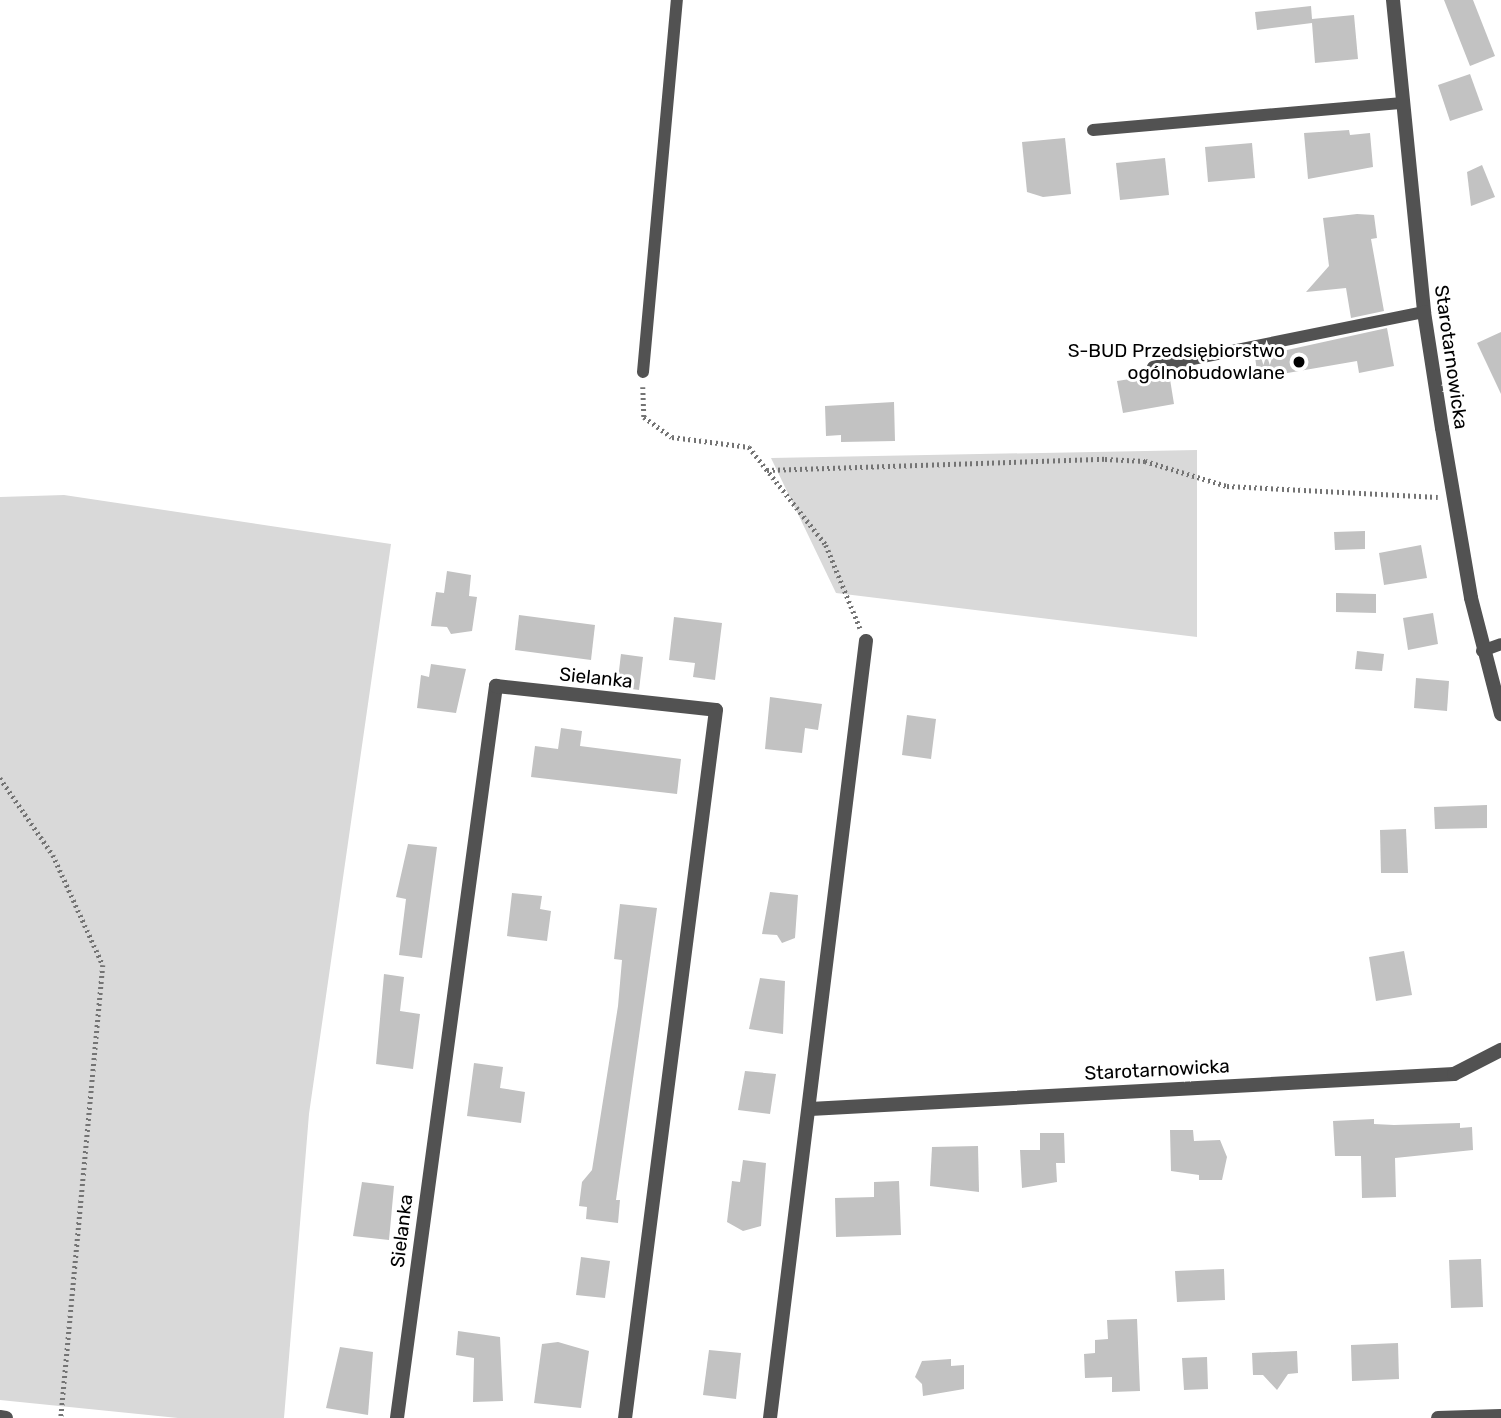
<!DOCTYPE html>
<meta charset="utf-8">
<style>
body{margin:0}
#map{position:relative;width:1501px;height:1418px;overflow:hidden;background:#fff;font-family:Rubik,sans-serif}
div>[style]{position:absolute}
.green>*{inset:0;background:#d9d9d9}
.building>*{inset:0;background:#c2c2c2}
.path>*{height:4.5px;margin-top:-2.25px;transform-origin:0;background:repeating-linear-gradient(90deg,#747474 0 2px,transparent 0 5.5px)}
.service>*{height:12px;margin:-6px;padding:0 6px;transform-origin:6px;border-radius:6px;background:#525252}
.minor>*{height:14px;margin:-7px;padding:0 7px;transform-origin:7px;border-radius:7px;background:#525252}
.dots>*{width:19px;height:19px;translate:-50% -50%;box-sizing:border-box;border:4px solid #fff;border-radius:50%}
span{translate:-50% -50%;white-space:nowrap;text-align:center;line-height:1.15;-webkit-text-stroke:6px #fff;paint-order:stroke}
.poi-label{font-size:19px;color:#000}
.right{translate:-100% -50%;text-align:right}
.street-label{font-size:19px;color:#000}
</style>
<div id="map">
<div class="green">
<div style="clip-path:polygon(1197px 450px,1197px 637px,836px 593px,771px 458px)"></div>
<div style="clip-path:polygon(64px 495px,391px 544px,309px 1114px,284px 1418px,178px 1418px,0 1400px,0 497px)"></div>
</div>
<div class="building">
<div style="clip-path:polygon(1444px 0,1473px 0,1495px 56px,1470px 66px)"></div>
<div style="clip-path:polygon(1311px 6px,1312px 19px,1354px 15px,1358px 59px,1315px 63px,1312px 23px,1257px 30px,1255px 12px)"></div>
<div style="clip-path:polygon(1470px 74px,1483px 110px,1450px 121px,1438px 85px)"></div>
<div style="clip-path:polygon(1349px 130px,1350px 135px,1370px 133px,1373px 167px,1308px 179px,1304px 133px)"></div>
<div style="clip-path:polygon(1065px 138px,1071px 194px,1043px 197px,1027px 192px,1022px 142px)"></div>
<div style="clip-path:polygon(1252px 143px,1255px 178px,1208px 182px,1205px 147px)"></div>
<div style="clip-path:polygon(1165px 158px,1169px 195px,1120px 200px,1116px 163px)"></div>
<div style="clip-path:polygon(1482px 165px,1495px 197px,1471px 206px,1467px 172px)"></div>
<div style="clip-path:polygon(1357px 214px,1374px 215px,1377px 238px,1371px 239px,1384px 311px,1351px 318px,1346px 288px,1306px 292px,1329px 266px,1323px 218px)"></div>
<div style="clip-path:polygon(1387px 328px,1394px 366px,1359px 373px,1357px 361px,1258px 378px,1255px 357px)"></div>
<div style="clip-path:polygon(1501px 332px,1501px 394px,1477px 343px)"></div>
<div style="clip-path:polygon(1169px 373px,1174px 404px,1123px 413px,1117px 381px)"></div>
<div style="clip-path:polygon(894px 402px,895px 441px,841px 442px,841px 435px,826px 436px,825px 406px)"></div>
<div style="clip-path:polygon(1365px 531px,1365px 549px,1335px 550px,1334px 532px)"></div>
<div style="clip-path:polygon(1421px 545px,1427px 578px,1384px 585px,1379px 553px)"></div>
<div style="clip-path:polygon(447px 571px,471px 575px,469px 596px,477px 597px,472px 631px,451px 634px,447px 627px,431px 626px,436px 592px,444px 593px)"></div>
<div style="clip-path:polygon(1336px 593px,1376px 594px,1376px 613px,1336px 612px)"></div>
<div style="clip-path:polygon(1433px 613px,1438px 644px,1408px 650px,1403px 618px)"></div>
<div style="clip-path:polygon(519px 615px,595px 625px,591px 660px,515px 650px)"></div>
<div style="clip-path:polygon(674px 617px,722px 623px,715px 680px,693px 677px,695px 663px,669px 660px)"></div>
<div style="clip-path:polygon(1357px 651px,1384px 654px,1382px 671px,1355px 669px)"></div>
<div style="clip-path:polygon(621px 654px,643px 657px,639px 690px,617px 687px)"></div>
<div style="clip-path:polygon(431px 664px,466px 669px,456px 713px,417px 708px,421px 675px,429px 677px)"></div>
<div style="clip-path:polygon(1416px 678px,1449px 681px,1447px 711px,1414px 708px)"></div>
<div style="clip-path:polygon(770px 697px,822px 704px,818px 730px,805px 728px,802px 753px,765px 749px)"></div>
<div style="clip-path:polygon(907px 715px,936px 719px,931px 759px,902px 755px)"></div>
<div style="clip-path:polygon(561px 728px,582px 731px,580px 746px,681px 759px,677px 794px,531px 777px,535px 746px,558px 749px)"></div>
<div style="clip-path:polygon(1487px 805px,1487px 828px,1435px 829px,1434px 807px)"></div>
<div style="clip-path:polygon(1406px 829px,1408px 873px,1381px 873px,1380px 830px)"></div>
<div style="clip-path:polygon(408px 844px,437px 847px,422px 958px,399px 955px,406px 899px,396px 897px)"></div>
<div style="clip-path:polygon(770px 892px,798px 895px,795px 938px,782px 943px,777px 935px,762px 934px)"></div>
<div style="clip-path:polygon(512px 893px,542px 896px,540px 909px,551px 911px,547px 941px,507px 936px)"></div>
<div style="clip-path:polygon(620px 904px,657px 908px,616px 1200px,620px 1200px,618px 1223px,586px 1219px,587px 1207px,579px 1206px,582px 1182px,592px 1170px,618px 1006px,622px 960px,614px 959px)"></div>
<div style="clip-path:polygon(1404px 951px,1412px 995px,1376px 1001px,1369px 957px)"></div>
<div style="clip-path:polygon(384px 974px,404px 977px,400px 1011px,420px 1014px,413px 1069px,376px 1064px)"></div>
<div style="clip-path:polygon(760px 978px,785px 981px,783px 1034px,749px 1029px)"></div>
<div style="clip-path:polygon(474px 1063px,503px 1067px,500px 1088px,525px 1092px,521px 1123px,467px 1116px)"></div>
<div style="clip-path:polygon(745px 1071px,776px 1074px,770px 1114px,738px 1110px)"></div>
<div style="clip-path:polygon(1374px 1119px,1374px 1124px,1394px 1125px,1460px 1123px,1460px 1128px,1472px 1127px,1473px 1150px,1395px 1158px,1396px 1197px,1362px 1198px,1361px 1156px,1335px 1156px,1333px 1121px)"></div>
<div style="clip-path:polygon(1170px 1130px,1193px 1130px,1194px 1141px,1220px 1140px,1227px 1157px,1222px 1180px,1199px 1180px,1199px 1175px,1171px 1171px)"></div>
<div style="clip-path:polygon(1040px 1133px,1064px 1133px,1065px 1163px,1056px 1163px,1057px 1182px,1022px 1188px,1020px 1150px,1040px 1150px)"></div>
<div style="clip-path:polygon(978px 1146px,979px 1192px,930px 1186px,932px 1147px)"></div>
<div style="clip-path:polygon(743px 1160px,766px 1163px,761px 1226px,743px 1231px,727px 1222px,732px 1181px,740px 1182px)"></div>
<div style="clip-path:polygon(899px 1181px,901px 1235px,836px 1237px,835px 1198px,874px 1197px,874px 1182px)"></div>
<div style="clip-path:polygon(362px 1182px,394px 1186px,389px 1240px,353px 1236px)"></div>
<div style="clip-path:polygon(581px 1257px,610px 1261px,605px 1298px,576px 1295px)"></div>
<div style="clip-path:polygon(1481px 1259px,1483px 1307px,1451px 1308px,1449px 1260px)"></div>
<div style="clip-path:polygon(1224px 1269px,1225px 1300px,1177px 1302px,1175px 1271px)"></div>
<div style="clip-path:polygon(1137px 1319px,1140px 1391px,1112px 1392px,1112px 1377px,1085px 1378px,1084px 1354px,1095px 1353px,1095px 1340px,1108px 1339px,1107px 1320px)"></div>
<div style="clip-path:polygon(458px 1331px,500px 1337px,503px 1401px,473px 1402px,474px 1358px,456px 1355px)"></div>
<div style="clip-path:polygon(558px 1342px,589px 1351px,581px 1408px,534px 1403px,542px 1344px)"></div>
<div style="clip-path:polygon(1398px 1343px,1399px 1379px,1352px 1381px,1351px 1345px)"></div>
<div style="clip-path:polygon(340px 1347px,373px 1352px,368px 1415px,326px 1408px)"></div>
<div style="clip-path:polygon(709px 1350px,741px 1353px,736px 1399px,703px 1395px)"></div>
<div style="clip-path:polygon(1297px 1351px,1298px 1373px,1288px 1374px,1277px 1390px,1263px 1375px,1253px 1375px,1252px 1353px)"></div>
<div style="clip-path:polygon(1207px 1357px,1208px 1389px,1184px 1390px,1182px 1358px)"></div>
<div style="clip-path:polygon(951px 1359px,951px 1366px,964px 1365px,964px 1389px,923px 1396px,922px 1384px,915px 1377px,922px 1361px)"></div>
</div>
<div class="path">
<div style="left:643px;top:387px;width:30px;rotate:88deg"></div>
<div style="left:644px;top:417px;width:34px;rotate:36deg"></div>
<div style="left:672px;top:437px;width:78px;rotate:7.4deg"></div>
<div style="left:749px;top:447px;width:125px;rotate:51.8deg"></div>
<div style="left:826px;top:545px;width:90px;rotate:67.7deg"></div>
<div style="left:767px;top:470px;width:338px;rotate:-1.9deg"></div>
<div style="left:1105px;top:459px;width:40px;rotate:2.9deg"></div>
<div style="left:1145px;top:461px;width:86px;rotate:17deg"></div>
<div style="left:1227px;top:486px;width:211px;rotate:3deg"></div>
<div style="left:0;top:778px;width:93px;rotate:55.5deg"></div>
<div style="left:53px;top:855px;width:121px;rotate:65.6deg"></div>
<div style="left:103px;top:965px;width:455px;rotate:95.3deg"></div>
</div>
<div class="service">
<div style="left:1093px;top:130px;width:311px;rotate:-5deg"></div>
<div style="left:1153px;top:367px;width:277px;rotate:-11.5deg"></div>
<div style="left:643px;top:372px;width:374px;rotate:-84.8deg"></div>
<div style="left:1482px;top:651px;width:20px;rotate:-20deg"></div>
</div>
<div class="minor">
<div style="left:1393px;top:0;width:314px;rotate:84.3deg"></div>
<div style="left:1424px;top:312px;width:117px;rotate:81.2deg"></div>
<div style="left:1442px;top:428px;width:172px;rotate:80.3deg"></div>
<div style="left:1471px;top:598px;width:120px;rotate:75.5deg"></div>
<div style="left:810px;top:1109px;width:645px;rotate:-3.11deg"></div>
<div style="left:1454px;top:1074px;width:53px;rotate:-27.1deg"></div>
<div style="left:0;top:1417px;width:6px;rotate:9deg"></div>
<div style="left:397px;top:1418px;width:739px;rotate:-82.3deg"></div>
<div style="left:496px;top:686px;width:221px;rotate:6.2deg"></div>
<div style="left:716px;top:710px;width:714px;rotate:97.32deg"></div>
<div style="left:770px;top:1418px;width:783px;rotate:-82.96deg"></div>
<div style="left:1438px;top:1418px;width:63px;rotate:-1.8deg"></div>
</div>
<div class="dots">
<div style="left:1299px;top:362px;background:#000"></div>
</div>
<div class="poi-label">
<span class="right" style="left:1285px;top:362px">S-BUD Przedsiębiorstwo<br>ogólnobudowlane</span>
</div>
<div class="street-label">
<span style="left:1451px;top:357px;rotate:82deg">Starotarnowicka</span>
<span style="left:596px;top:678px;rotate:6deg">Sielanka</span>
<span style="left:1157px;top:1070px;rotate:-3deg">Starotarnowicka</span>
<span style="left:402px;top:1231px;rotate:-83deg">Sielanka</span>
</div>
</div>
